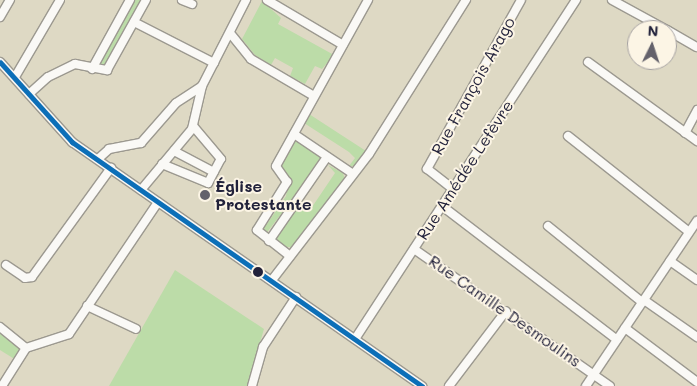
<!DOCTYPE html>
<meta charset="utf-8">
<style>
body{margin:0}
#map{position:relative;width:697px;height:386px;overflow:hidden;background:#ded9c4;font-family:Mali,sans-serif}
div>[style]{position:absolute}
.green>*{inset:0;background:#bcdca8}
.roads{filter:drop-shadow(1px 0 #9c9990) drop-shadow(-1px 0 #9c9990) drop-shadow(0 1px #9c9990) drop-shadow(0 -1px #9c9990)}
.minor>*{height:8px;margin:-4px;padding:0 4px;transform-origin:4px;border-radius:4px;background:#faf9f6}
.bus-1>*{height:5px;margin:-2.5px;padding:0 2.5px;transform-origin:2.5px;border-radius:2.5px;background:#0c6fb8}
.dots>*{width:14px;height:14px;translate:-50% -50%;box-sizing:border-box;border:2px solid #fcf5e5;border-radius:50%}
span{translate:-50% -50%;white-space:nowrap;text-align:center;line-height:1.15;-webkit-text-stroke:4px #fcf5e5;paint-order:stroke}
.street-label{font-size:16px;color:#22223b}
.poi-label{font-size:16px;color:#22223b;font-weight:700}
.left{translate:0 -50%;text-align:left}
.north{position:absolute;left:627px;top:20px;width:50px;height:50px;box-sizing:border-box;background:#fcf5e5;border:1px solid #a5a1a1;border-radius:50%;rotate:4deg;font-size:14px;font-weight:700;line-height:20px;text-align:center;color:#22223b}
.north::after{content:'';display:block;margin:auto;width:18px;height:22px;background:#64626b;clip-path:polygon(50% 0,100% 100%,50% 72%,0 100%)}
</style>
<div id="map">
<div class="green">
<div style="clip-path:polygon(134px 0,143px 0,102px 69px,97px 64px)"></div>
<div style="clip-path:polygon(262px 1px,281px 18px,278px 24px,334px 55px,322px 69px,315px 66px,305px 84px,290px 76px,293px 68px,275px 58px,271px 65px,255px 55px,242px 39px)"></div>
<div style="clip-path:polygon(309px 114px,366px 151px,354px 166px,349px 166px,355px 158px,349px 152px,304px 123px)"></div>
<div style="clip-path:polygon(296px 139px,321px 156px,321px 162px,265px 235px,260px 226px,267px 224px,286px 196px,289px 176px,280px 165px)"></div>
<div style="clip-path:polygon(328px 165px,343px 173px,345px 180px,291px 247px,285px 247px,275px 238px,301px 200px,312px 207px,335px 173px)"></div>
<div style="clip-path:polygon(175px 270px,264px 329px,247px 386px,109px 386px)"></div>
<div style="clip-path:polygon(0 331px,22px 347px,16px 360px,0 350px)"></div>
</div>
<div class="roads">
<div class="minor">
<div style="left:182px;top:0;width:11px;rotate:22deg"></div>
<div style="left:267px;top:0;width:88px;rotate:30.6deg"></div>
<div style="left:612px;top:0;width:63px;rotate:28.6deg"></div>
<div style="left:0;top:17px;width:20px;rotate:-60deg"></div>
<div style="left:134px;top:22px;width:90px;rotate:27.1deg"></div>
<div style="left:667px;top:30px;width:34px;rotate:30deg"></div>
<div style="left:230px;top:33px;width:33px;rotate:51deg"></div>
<div style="left:251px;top:59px;width:73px;rotate:30.4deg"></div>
<div style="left:0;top:62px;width:108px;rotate:48deg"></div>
<div style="left:72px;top:142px;width:427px;rotate:34.9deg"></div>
<div style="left:588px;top:62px;width:135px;rotate:35.9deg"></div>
<div style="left:92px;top:69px;width:79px;rotate:-61.2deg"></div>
<div style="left:15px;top:77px;width:89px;rotate:-59.7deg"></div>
<div style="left:29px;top:94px;width:25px;rotate:-42deg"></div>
<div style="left:48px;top:77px;width:30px;rotate:-26deg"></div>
<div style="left:75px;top:64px;width:33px;rotate:11deg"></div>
<div style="left:107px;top:70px;width:80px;rotate:-60.9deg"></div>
<div style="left:685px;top:133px;width:26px;rotate:-62deg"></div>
<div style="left:294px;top:134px;width:71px;rotate:34.1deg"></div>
<div style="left:568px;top:136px;width:154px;rotate:38.4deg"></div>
<div style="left:174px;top:151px;width:45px;rotate:27.7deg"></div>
<div style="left:98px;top:159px;width:15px;rotate:-42deg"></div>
<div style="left:109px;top:149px;width:33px;rotate:-11deg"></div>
<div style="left:141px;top:143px;width:53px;rotate:-48.8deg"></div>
<div style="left:176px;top:103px;width:31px;rotate:-33deg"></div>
<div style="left:202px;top:86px;width:97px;rotate:-62.9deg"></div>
<div style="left:162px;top:164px;width:50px;rotate:22.4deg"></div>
<div style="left:208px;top:183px;width:27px;rotate:-62deg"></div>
<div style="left:221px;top:159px;width:43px;rotate:-130.3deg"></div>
<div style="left:453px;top:189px;width:33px;rotate:-142deg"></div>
<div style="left:427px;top:169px;width:193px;rotate:-60.9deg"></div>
<div style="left:141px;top:190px;width:80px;rotate:-50.1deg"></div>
<div style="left:192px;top:129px;width:44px;rotate:-76.9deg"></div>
<div style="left:442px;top:206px;width:220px;rotate:37.4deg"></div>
<div style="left:548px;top:226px;width:121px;rotate:39deg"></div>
<div style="left:269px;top:241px;width:102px;rotate:-55.4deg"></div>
<div style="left:414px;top:249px;width:239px;rotate:35deg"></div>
<div style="left:290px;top:256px;width:42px;rotate:-141.8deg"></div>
<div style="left:257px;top:230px;width:57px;rotate:-58deg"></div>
<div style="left:287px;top:182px;width:19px;rotate:-125deg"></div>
<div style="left:276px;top:166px;width:190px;rotate:-61deg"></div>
<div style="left:670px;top:261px;width:33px;rotate:35deg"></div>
<div style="left:6px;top:265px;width:23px;rotate:34deg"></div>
<div style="left:25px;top:278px;width:7px;rotate:-8deg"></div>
<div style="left:32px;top:277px;width:135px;rotate:-54.1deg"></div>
<div style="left:272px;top:280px;width:159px;rotate:-52.4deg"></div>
<div style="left:369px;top:154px;width:182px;rotate:-57.8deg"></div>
<div style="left:644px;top:300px;width:65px;rotate:34.9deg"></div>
<div style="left:87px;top:306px;width:54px;rotate:25.1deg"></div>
<div style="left:0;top:327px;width:33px;rotate:39deg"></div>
<div style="left:26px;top:348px;width:45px;rotate:122.3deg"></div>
<div style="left:625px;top:328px;width:90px;rotate:36.9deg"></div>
<div style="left:355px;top:339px;width:405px;rotate:-56.9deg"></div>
<div style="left:26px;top:348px;width:45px;rotate:-18deg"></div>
<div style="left:69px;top:334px;width:159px;rotate:-56deg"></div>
<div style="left:252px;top:386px;width:41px;rotate:-74.2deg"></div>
<div style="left:263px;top:347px;width:60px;rotate:-56.6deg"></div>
<div style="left:449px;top:386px;width:94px;rotate:-52.8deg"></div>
<div style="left:586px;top:386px;width:199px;rotate:-56.1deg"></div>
</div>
</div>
<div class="bus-1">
<div style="left:0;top:62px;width:108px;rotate:48deg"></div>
<div style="left:72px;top:142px;width:427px;rotate:34.9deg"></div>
</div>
<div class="dots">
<div style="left:205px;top:195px;background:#64626b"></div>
<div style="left:258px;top:272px;background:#22223b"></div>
</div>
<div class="street-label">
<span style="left:473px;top:86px;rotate:-61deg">Rue François Arago</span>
<span style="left:465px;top:170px;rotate:-57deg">Rue Amédée Lefèvre</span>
<span style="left:505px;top:311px;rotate:35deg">Rue Camille Desmoulins</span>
</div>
<div class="poi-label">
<span class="left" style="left:215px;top:195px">Église<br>Protestante</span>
</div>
<div class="north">N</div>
</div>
